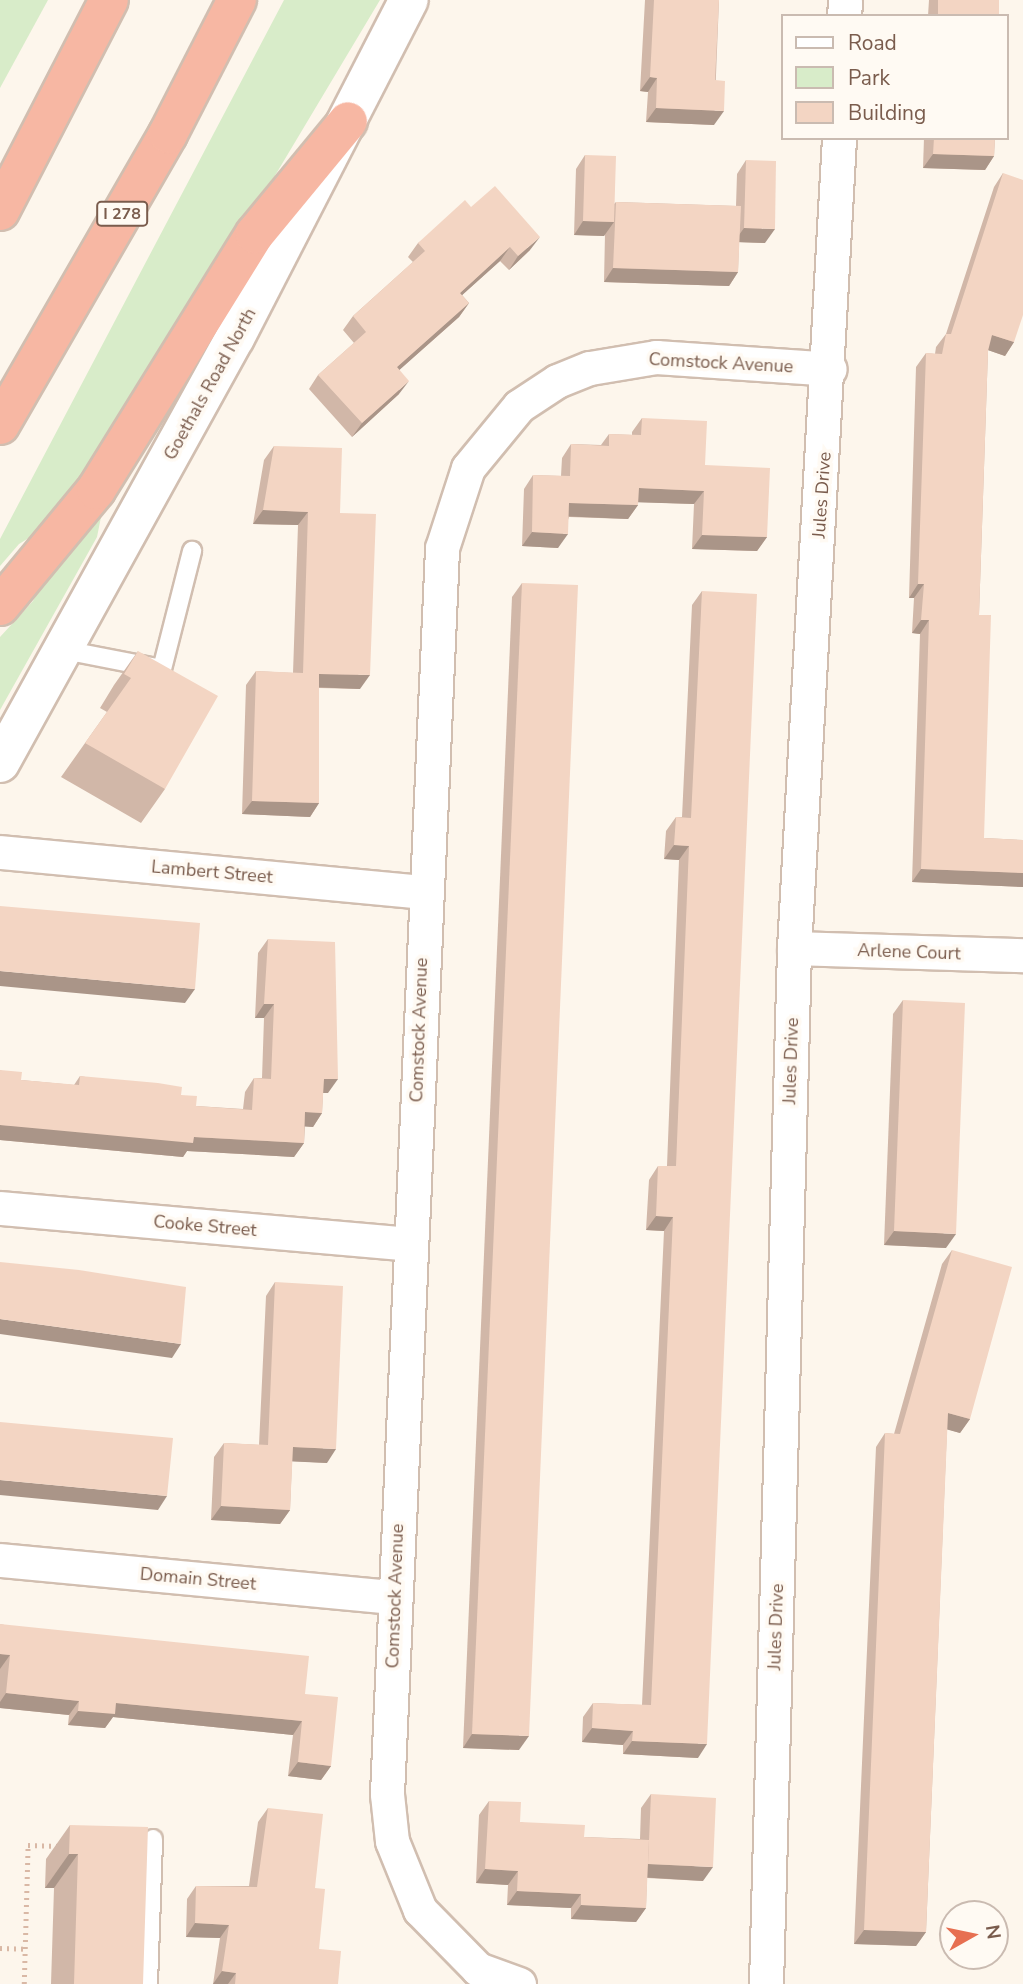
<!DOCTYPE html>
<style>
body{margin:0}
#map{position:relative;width:1023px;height:1984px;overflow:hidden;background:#fdf6ec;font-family:"Nunito Sans",sans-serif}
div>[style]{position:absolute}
.green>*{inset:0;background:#d8ecc9}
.path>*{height:4.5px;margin-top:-2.25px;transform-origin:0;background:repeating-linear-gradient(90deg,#d9b8a5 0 2px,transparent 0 7px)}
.roads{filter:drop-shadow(2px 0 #d1beb0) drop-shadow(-2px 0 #d1beb0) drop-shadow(0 2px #d1beb0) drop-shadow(0 -2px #d1beb0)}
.service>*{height:18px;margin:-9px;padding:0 9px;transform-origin:9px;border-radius:9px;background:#fff}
.minor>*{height:33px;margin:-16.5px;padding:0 16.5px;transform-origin:16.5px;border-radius:16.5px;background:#fff}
.secondary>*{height:38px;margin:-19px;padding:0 19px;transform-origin:19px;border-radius:19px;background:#fff}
.motorway>*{height:38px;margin:-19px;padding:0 19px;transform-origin:19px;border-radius:19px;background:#f7b7a3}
.wall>*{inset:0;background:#d1b7a8}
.shaded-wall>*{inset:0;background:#aa9588}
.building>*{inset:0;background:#f3d5c3}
span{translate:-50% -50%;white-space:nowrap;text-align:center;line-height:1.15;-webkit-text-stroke:7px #fffaf3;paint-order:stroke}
.shield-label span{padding:2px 5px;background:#fffaf3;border:2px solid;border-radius:5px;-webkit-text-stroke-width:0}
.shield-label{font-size:16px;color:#7a5c4d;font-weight:700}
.street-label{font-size:18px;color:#7a5c4d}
.legend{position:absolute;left:781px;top:14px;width:228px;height:126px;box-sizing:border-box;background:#fffaf3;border:2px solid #cabbb1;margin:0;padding:9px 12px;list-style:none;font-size:21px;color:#7a5c4d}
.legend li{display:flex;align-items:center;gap:14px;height:35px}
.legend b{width:35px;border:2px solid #cabbb1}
.north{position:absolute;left:939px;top:1900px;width:70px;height:70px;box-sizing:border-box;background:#fffaf3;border:2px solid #cabbb1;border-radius:50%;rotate:81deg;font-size:19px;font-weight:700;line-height:28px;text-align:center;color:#7a5c4d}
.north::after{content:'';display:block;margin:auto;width:24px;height:32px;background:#e76f51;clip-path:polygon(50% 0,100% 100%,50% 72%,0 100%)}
</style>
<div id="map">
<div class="green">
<div style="clip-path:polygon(0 0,48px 0,0 88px)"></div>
<div style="clip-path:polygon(284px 0,380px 0,181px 333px,45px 528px,19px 544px,0 566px,0 539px)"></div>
<div style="clip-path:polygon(101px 517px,97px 537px,0 710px,0 637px,33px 601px,45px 576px)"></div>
</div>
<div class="path">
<div style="left:0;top:1948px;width:25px;rotate:2deg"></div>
<div style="left:24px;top:1984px;width:139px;rotate:-88.4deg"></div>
<div style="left:28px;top:1845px;width:31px;rotate:2deg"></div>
</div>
<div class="roads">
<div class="service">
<div style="left:64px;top:650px;width:100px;rotate:11deg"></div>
<div style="left:162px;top:669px;width:122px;rotate:-75.7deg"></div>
<div style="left:148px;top:1984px;width:145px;rotate:-88deg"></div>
</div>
<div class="minor">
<div style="left:844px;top:16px;width:16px;rotate:-86deg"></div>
<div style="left:0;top:852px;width:426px;rotate:5.4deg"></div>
<div style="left:794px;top:948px;width:229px;rotate:1.8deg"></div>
<div style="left:0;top:1208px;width:412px;rotate:5deg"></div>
<div style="left:0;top:1560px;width:397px;rotate:5.4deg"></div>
<div style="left:519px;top:1984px;width:44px;rotate:-159.9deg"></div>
<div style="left:478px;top:1969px;width:83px;rotate:-134.5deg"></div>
<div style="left:420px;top:1910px;width:74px;rotate:-112.1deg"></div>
<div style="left:392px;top:1841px;width:47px;rotate:-96.1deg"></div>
<div style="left:387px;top:1794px;width:1247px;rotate:-87.47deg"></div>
<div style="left:442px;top:548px;width:84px;rotate:-72deg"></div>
<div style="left:468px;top:468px;width:80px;rotate:-50.6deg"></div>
<div style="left:519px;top:406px;width:45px;rotate:-33.3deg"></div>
<div style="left:557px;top:381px;width:35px;rotate:-22deg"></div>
<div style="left:590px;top:368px;width:67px;rotate:-9.5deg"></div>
<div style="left:656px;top:357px;width:174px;rotate:3.9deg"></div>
<div style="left:766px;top:1984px;width:1036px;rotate:-88.45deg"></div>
<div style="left:794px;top:948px;width:811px;rotate:-86.82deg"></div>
</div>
<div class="secondary">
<div style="left:0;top:763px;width:486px;rotate:-61.1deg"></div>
<div style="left:235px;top:338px;width:380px;rotate:-62.8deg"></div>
</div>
<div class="motorway">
<div style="left:0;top:211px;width:237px;rotate:-62.7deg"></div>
<div style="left:0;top:425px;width:336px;rotate:-60deg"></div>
<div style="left:168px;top:134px;width:151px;rotate:-62.8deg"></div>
<div style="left:0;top:606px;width:151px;rotate:-50.4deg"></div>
<div style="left:96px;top:490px;width:301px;rotate:-58.2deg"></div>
<div style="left:255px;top:234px;width:146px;rotate:-50.5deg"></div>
</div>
</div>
<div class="wall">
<div style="clip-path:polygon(645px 0,719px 0,714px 125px,646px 122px,648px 92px,640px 91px)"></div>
<div style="clip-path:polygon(929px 0,999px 0,999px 16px,928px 16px)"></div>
<div style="clip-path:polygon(924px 138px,995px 138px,994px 156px,985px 170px,923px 168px)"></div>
<div style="clip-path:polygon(585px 155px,614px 204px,616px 202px,736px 206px,737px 174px,746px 160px,765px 243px,739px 242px,738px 272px,729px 286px,604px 282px,605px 234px,604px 236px,574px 235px,576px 169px)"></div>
<div style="clip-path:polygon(1003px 173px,1014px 342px,1005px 356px,988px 350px,979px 615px,984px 838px,1023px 840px,1023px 887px,912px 882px,920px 634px,912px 633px,914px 598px,909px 598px,916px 367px,926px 353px,935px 354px,936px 347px,946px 334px,994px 187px)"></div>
<div style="clip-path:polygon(471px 207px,530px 250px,509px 270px,500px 261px,462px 295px,469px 303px,459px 317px,399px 370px,399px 394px,352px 437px,309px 389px,318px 375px,354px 343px,343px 330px,353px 316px,413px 262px,408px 257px,418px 243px)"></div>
<div style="clip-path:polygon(642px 418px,705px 465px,767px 537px,757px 551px,692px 549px,694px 504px,638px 502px,638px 505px,628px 519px,569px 517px,558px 548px,522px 546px,524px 489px,533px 475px,561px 476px,562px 458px,571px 444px,601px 445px,609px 434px,632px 435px,632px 432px)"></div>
<div style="clip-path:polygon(274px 446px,340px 513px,360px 689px,319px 688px,319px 803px,310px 817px,242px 814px,246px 685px,256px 671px,293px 673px,298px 525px,253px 524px,264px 460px)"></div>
<div style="clip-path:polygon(522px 583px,519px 1750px,463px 1748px,512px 597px)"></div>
<div style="clip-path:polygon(702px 591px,698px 1758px,623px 1754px,623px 1745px,582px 1742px,583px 1717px,593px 1703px,642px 1705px,664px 1231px,646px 1230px,649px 1180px,658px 1166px,667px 1166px,679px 860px,664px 859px,666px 831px,676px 817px,682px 817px,692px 605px)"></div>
<div style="clip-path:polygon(138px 651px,165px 789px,141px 823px,61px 777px,107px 712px,100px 708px,114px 685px)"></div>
<div style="clip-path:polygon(268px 939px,328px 1093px,323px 1093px,322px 1113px,313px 1127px,305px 1126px,304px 1143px,294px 1157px,187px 1151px,183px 1157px,0 1140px,0 1070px,21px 1080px,74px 1085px,80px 1076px,181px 1095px,196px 1106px,243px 1109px,245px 1092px,254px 1078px,262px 1078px,264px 1018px,255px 1018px,258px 953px)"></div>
<div style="clip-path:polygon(903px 1000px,946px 1248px,884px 1245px,893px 1014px)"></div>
<div style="clip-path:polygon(952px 1250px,970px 1419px,960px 1433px,947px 1429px,926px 1932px,916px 1946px,854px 1944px,876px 1447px,885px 1433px,894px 1434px,942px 1264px)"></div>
<div style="clip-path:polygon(275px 1282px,327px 1463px,292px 1461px,290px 1510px,280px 1524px,211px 1520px,214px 1457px,224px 1443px,259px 1445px,266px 1296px)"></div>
<div style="clip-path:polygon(0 1624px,305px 1694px,331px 1766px,321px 1780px,288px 1776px,293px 1735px,113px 1717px,105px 1728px,68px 1725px,69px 1715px,0 1708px)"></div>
<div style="clip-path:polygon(651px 1794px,703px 1881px,647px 1878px,646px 1908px,636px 1922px,571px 1919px,571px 1908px,507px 1905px,508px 1885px,476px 1883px,479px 1815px,489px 1801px,520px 1822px,584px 1837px,640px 1839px,641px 1808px)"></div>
<div style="clip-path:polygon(268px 1808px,315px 1888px,319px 1949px,338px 1984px,213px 1984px,220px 1938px,186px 1937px,187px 1899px,196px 1886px,249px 1886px,258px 1822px)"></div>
<div style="clip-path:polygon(70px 1825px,143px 1984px,51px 1984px,54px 1888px,45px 1888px,46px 1859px)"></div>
</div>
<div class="shaded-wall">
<div style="clip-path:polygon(650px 77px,657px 78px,648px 92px,640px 91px)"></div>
<div style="clip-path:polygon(656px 108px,724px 111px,714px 125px,646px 122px)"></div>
<div style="clip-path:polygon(933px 154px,994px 156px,985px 170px,923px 168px)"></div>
<div style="clip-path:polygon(583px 221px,614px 222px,604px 236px,574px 235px)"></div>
<div style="clip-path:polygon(744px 228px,775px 229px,765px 243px,734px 242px)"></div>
<div style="clip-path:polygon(540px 237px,530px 250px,509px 270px,518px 256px)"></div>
<div style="clip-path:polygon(510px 247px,500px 261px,450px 306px,460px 293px)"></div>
<div style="clip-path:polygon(613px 268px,738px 272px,729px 286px,604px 282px)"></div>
<div style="clip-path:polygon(469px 303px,459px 317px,387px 381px,397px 367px)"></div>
<div style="clip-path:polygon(992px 335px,1014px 342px,1005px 356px,982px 348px)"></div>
<div style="clip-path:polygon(409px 381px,399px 394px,352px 437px,362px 423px)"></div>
<div style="clip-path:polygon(639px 488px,704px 491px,694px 504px,629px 502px)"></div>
<div style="clip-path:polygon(569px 503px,638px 505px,628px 519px,559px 516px)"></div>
<div style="clip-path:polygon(263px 510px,308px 512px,298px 525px,253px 524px)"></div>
<div style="clip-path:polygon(532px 532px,568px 534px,558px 548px,522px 546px)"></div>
<div style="clip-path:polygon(702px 535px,767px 537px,757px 551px,692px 549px)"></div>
<div style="clip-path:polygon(918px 584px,924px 584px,914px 598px,909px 598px)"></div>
<div style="clip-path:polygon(921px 620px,929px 620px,920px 634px,912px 633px)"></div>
<div style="clip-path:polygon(319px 674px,370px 675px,360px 689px,310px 687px)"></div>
<div style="clip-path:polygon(252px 801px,319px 803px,310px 817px,242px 814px)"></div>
<div style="clip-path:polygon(674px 845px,689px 846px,679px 860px,664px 859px)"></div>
<div style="clip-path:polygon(921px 869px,1023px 873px,1023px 887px,912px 882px)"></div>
<div style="clip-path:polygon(0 971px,195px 989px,185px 1003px,0 986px)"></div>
<div style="clip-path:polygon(264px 1004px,274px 1004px,264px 1018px,255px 1018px)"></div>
<div style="clip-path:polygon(324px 1079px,338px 1079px,328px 1093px,314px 1093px)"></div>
<div style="clip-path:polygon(305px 1112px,322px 1113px,313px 1127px,296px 1126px)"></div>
<div style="clip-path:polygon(0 1125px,194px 1137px,304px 1143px,294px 1157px,187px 1151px,183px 1157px,0 1140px)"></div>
<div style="clip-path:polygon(656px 1216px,673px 1217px,664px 1231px,646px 1230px)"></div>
<div style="clip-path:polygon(894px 1231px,956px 1234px,946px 1248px,884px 1245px)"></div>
<div style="clip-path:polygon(0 1319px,181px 1344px,172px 1358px,0 1334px)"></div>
<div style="clip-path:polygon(948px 1413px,970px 1419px,960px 1433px,938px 1427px)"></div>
<div style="clip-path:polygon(293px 1447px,336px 1449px,327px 1463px,283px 1461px)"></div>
<div style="clip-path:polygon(0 1480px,167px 1496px,158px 1510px,0 1495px)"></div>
<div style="clip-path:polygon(221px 1506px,290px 1510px,280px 1524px,211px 1520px)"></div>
<div style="clip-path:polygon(0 1654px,10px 1655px,0 1669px)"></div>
<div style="clip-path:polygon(6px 1693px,79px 1701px,69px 1715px,0 1708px,0 1702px)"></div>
<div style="clip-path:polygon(116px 1703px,302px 1721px,293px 1735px,113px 1717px,105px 1728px,68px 1725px,78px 1711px)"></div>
<div style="clip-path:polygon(592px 1728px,633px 1731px,623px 1745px,582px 1742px)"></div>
<div style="clip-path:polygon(472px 1734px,529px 1736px,519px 1750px,463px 1748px)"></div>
<div style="clip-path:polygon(632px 1741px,707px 1744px,698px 1758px,623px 1754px)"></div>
<div style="clip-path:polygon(298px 1762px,331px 1766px,321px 1780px,288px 1776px)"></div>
<div style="clip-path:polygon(69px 1854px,78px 1854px,54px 1888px,45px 1888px)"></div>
<div style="clip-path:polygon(648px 1864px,713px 1867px,703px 1881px,638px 1877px)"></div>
<div style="clip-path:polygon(485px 1869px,518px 1871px,508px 1885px,476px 1883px)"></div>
<div style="clip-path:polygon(517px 1891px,581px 1894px,571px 1908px,507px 1905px)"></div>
<div style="clip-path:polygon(581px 1905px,646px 1908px,636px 1922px,571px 1919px)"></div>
<div style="clip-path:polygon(195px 1923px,229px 1925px,220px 1938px,186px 1937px)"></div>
<div style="clip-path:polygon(864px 1930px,926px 1932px,916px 1946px,854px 1944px)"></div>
<div style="clip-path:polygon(222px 1971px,236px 1973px,228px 1984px,213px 1984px)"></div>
</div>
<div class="building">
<div style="clip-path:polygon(654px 0,719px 0,715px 80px,725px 81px,724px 111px,656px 108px,657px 78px,650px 77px)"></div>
<div style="clip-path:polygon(938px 0,999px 0,999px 16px,938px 16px)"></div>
<div style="clip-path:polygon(934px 138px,995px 138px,994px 156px,933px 154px)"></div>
<div style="clip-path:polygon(585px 155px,616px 156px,614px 222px,583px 221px)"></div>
<div style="clip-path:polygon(746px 160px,776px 161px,775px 229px,744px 228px)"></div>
<div style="clip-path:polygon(1003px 173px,1023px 180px,1023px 315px,1014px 342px,992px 335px,988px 351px,979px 615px,991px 615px,984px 838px,1023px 840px,1023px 873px,921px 869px,929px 620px,921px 620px,924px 584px,918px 584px,926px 353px,942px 354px,946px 334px,951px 334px)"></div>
<div style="clip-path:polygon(495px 186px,540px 237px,518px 256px,510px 247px,460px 293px,469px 303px,397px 367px,409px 381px,362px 423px,318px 375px,366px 332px,353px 316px,425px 251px,418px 243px,465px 200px,471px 207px)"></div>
<div style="clip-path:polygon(616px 202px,741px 206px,738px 272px,613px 268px)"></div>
<div style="clip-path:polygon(642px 418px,707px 421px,705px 465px,770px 468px,767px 537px,702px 535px,704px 491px,639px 488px,638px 505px,569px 503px,568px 534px,532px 532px,533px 475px,570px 476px,571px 444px,609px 446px,609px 434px,641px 435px)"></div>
<div style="clip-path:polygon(274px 446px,342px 448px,340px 513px,376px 514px,370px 675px,319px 674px,319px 803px,252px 801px,256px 671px,303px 673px,308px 512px,263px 510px)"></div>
<div style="clip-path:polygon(522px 583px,578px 585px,529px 1736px,472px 1734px)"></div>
<div style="clip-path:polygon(702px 591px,757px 594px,707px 1744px,632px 1741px,633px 1731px,592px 1728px,593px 1703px,651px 1705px,673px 1217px,656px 1216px,658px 1166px,676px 1166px,689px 846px,674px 845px,676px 817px,691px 818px)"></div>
<div style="clip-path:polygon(138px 651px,218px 696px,165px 789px,85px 743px,131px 678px,124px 674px)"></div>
<div style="clip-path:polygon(0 906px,200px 923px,195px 989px,0 971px)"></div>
<div style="clip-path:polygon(268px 939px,335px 942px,338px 1079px,324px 1079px,322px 1113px,305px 1112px,304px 1143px,194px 1137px,193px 1143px,0 1125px,0 1070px,22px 1072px,21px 1080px,79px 1085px,80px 1076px,158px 1083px,182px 1087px,181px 1095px,197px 1096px,196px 1106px,252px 1110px,254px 1078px,271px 1079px,274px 1004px,264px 1004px)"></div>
<div style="clip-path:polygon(903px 1000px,965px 1003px,956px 1234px,894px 1231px)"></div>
<div style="clip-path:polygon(952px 1250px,1012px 1267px,970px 1419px,948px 1413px,926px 1932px,864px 1930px,885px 1433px,900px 1434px)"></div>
<div style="clip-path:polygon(0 1262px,79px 1270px,186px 1287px,181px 1344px,0 1319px)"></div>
<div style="clip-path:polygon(275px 1282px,343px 1286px,336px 1449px,293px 1447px,290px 1510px,221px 1506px,224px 1443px,268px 1445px)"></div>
<div style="clip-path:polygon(0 1422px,173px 1438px,167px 1496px,0 1480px)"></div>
<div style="clip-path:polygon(0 1624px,309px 1656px,305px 1694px,338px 1697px,331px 1766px,298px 1762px,302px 1721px,116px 1703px,115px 1714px,78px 1711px,79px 1701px,6px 1693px,10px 1655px,0 1654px)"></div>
<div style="clip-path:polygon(651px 1794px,716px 1798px,713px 1867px,648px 1864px)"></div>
<div style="clip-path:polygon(489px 1801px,521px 1802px,520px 1822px,585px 1825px,584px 1837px,649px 1840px,646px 1908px,581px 1905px,581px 1894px,517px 1891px,518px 1871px,485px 1869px)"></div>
<div style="clip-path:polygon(268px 1808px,323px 1814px,315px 1888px,325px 1889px,319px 1949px,341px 1951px,338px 1984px,235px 1984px,236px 1973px,222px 1971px,229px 1925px,195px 1923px,196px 1886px,257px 1887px)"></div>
<div style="clip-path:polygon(70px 1825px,148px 1827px,143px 1984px,74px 1984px,78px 1854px,69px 1854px)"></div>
</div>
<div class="shield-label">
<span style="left:122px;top:214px">I 278</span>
</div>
<div class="street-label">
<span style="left:721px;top:363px;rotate:3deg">Comstock Avenue</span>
<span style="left:210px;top:384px;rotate:-61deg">Goethals Road North</span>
<span style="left:822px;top:495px;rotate:-86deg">Jules Drive</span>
<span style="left:212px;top:872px;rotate:5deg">Lambert Street</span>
<span style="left:909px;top:952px;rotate:2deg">Arlene Court</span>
<span style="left:419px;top:1030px;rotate:-88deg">Comstock Avenue</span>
<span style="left:791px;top:1061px;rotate:-88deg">Jules Drive</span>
<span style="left:205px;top:1226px;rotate:5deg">Cooke Street</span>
<span style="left:198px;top:1579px;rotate:5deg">Domain Street</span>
<span style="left:395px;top:1596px;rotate:-88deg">Comstock Avenue</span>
<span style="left:776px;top:1627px;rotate:-88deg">Jules Drive</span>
</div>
<ul class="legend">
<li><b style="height:9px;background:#fff"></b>Road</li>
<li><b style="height:19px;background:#d8ecc9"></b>Park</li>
<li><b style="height:19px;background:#f3d5c3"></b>Building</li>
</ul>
<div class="north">N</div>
</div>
